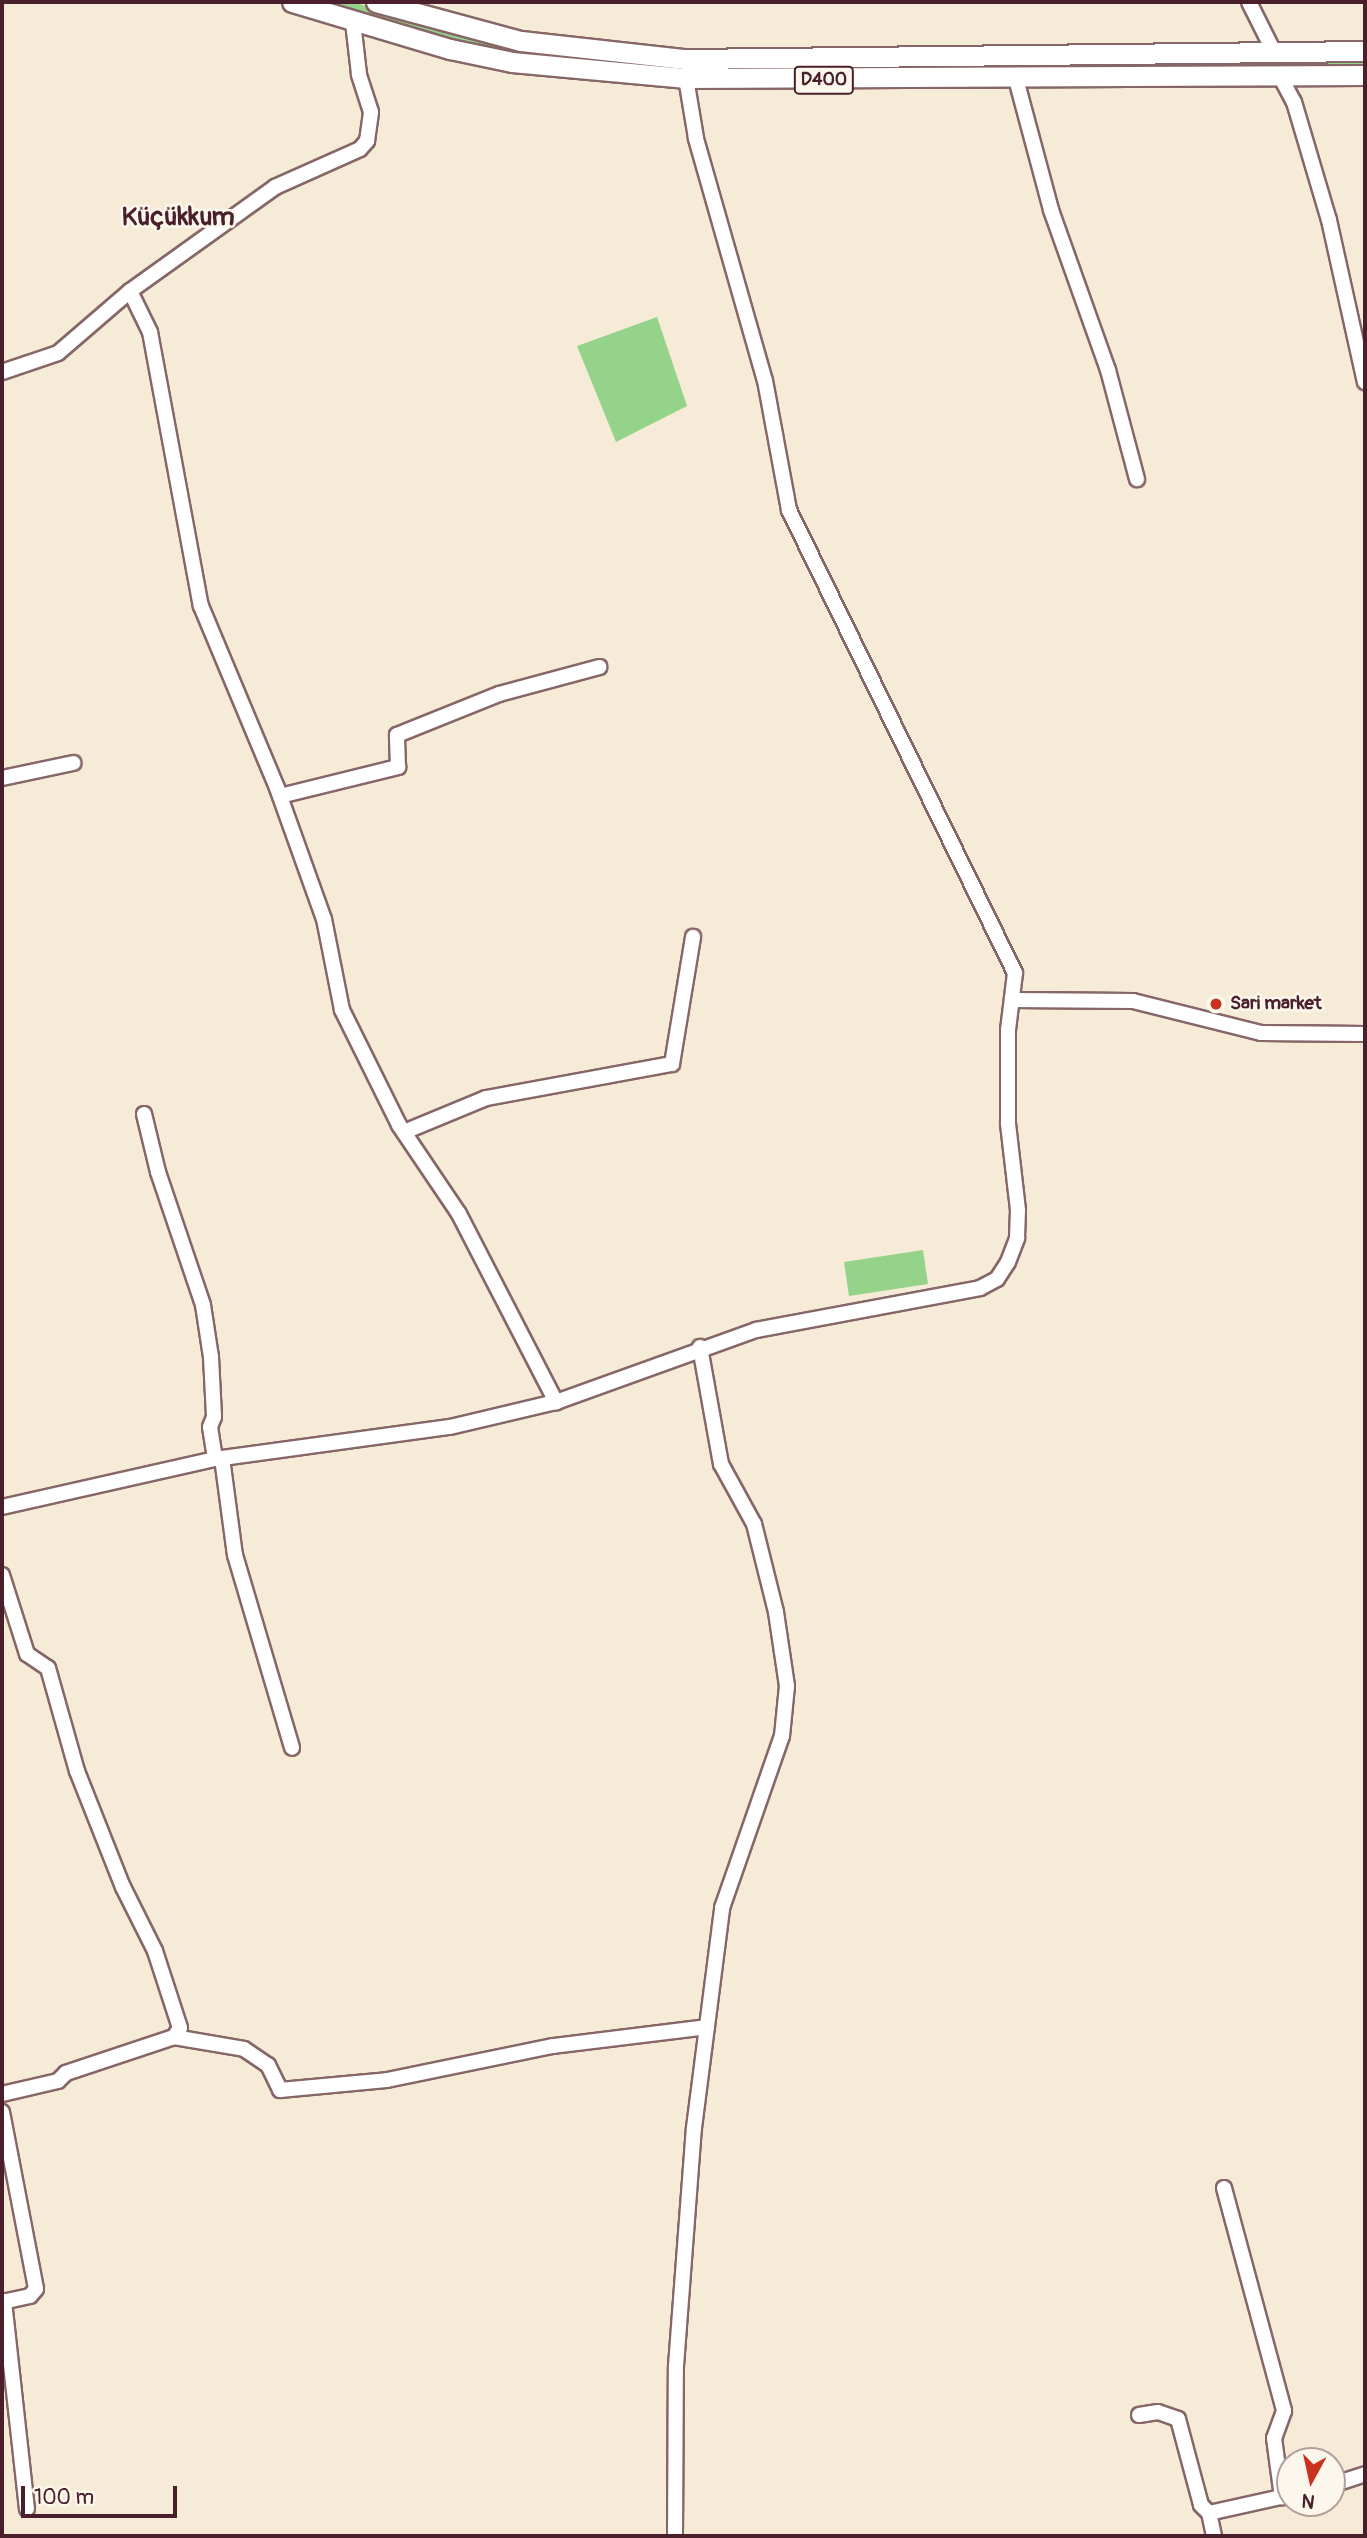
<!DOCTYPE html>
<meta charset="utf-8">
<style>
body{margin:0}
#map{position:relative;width:1367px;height:2538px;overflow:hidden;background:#f6ebd6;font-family:Pangolin,sans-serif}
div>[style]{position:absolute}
.green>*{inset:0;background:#94d389}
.roads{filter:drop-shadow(2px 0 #866667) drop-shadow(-2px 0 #866667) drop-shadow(0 2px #866667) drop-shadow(0 -2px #866667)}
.minor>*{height:14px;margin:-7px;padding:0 7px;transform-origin:7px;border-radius:7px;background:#fff}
.highway>*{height:19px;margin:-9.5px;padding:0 9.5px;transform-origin:9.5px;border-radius:9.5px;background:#fff}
.dots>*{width:19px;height:19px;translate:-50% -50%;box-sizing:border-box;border:4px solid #fbf7ec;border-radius:50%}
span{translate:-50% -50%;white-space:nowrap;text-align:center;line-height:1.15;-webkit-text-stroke:5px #fbf7ec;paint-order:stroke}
.shield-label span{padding:2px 5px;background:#fbf7ec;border:2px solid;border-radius:5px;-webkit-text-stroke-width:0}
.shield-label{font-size:18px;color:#4a1f2b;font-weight:700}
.poi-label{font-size:19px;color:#4a1f2b;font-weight:700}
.left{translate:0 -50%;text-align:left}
.district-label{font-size:26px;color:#4a1f2b;font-weight:700}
.frame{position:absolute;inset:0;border:4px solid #4a1f2b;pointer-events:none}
.north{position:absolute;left:1276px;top:2447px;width:70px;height:70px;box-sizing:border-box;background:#fbf7ec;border:2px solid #b4a19f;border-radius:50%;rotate:188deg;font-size:19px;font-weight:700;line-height:28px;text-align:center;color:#4a1f2b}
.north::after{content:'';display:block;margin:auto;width:24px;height:32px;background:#c8321e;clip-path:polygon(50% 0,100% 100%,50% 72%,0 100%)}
.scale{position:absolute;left:21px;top:2486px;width:156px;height:32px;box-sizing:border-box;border:4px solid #4a1f2b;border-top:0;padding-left:9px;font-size:21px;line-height:24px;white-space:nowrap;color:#4a1f2b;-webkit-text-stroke:5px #fbf7ec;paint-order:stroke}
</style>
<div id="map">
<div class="green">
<div style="clip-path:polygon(320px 2px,353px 2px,408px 19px,633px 61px,633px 67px,479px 48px)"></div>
<div style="clip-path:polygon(1365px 56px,1365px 67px,1283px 68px,1283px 57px)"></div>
<div style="clip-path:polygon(1265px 57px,1265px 68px,745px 71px,744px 67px)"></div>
<div style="clip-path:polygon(657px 317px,687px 406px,616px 442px,577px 346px)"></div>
<div style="clip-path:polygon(923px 1250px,928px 1284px,849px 1296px,844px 1262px)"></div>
</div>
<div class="roads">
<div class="minor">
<div style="left:1249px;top:2px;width:56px;rotate:63.4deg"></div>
<div style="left:1280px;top:76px;width:30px;rotate:62deg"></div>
<div style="left:1294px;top:102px;width:123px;rotate:73.5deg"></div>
<div style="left:1329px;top:220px;width:166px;rotate:77.5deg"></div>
<div style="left:1016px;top:79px;width:136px;rotate:75deg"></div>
<div style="left:1051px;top:210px;width:170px;rotate:70.4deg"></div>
<div style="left:1108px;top:370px;width:113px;rotate:75.1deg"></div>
<div style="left:130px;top:291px;width:46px;rotate:64deg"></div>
<div style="left:150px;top:332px;width:279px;rotate:79.5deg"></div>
<div style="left:201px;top:606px;width:197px;rotate:67.3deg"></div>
<div style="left:277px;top:788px;width:139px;rotate:70.3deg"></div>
<div style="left:324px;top:919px;width:93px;rotate:78.8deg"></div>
<div style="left:342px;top:1010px;width:128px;rotate:63.6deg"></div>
<div style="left:399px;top:1125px;width:107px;rotate:56deg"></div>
<div style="left:459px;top:1214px;width:212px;rotate:62.7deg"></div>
<div style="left:2px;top:372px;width:59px;rotate:-18.7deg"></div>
<div style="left:58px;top:353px;width:95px;rotate:-40.7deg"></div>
<div style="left:130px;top:291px;width:178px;rotate:-35.6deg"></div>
<div style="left:275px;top:187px;width:93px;rotate:-24.1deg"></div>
<div style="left:360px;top:149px;width:11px;rotate:-49deg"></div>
<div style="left:367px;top:141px;width:29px;rotate:-82deg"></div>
<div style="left:371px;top:112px;width:40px;rotate:-108deg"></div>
<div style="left:359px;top:74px;width:52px;rotate:-96.6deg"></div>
<div style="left:2px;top:778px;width:73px;rotate:-11.9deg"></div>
<div style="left:280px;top:796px;width:122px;rotate:-13.8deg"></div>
<div style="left:398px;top:767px;width:32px;rotate:-92deg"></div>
<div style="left:397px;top:735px;width:110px;rotate:-21.9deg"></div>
<div style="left:499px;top:694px;width:104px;rotate:-15.1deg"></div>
<div style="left:1014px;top:1000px;width:119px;rotate:0.5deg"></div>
<div style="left:1133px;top:1001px;width:132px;rotate:14deg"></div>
<div style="left:1261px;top:1033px;width:104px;rotate:0.6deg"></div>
<div style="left:144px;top:1114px;width:60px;rotate:76.4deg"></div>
<div style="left:158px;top:1172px;width:140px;rotate:71.3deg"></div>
<div style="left:203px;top:1305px;width:53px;rotate:81.3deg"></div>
<div style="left:211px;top:1357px;width:60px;rotate:87.1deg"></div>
<div style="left:214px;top:1417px;width:11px;rotate:112deg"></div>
<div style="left:210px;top:1427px;width:32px;rotate:81deg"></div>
<div style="left:404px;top:1132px;width:89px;rotate:-22.5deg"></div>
<div style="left:486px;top:1098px;width:189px;rotate:-10.4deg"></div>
<div style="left:672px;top:1064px;width:129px;rotate:-80.6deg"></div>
<div style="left:222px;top:1458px;width:98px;rotate:82.4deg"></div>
<div style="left:235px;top:1555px;width:201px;rotate:73.5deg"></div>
<div style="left:2px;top:1507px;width:218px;rotate:-12.7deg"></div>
<div style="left:215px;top:1459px;width:237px;rotate:-7.8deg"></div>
<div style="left:450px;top:1427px;width:109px;rotate:-13.3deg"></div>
<div style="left:556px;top:1402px;width:213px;rotate:-19.8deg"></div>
<div style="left:756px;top:1330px;width:228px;rotate:-10.6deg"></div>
<div style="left:980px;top:1288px;width:19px;rotate:-28deg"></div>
<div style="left:997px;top:1279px;width:20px;rotate:-57deg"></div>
<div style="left:1008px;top:1262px;width:26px;rotate:-69deg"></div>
<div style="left:1017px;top:1238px;width:28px;rotate:-88deg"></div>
<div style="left:1018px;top:1210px;width:88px;rotate:-96.6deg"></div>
<div style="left:1008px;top:1123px;width:93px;rotate:-90deg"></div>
<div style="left:1008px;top:1030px;width:57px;rotate:-83deg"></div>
<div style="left:1015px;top:973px;width:515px;rotate:-116.02deg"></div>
<div style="left:789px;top:510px;width:131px;rotate:-100.5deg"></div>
<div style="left:765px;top:381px;width:253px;rotate:-105.9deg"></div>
<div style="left:696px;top:138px;width:61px;rotate:-99.5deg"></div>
<div style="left:2px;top:1575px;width:83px;rotate:72.4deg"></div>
<div style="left:27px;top:1654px;width:25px;rotate:34deg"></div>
<div style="left:48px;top:1668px;width:107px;rotate:74.3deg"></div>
<div style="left:77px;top:1771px;width:125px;rotate:68.4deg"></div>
<div style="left:123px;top:1887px;width:72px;rotate:63.4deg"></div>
<div style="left:155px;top:1951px;width:81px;rotate:72deg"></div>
<div style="left:180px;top:2028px;width:11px;rotate:124deg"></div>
<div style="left:174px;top:2037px;width:114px;rotate:161.6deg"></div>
<div style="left:66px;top:2073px;width:11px;rotate:135deg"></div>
<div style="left:58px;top:2081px;width:57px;rotate:166.9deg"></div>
<div style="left:174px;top:2037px;width:71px;rotate:9.7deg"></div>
<div style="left:244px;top:2049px;width:29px;rotate:34deg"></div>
<div style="left:268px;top:2065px;width:28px;rotate:64deg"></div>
<div style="left:280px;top:2090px;width:107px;rotate:-5.3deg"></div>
<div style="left:387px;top:2080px;width:169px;rotate:-11.6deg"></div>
<div style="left:553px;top:2046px;width:155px;rotate:-7deg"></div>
<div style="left:2px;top:2112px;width:180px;rotate:79.1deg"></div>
<div style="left:36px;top:2289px;width:9px;rotate:131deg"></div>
<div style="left:30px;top:2296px;width:29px;rotate:168deg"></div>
<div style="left:1224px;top:2188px;width:231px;rotate:74.9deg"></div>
<div style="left:1284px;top:2411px;width:29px;rotate:110deg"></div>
<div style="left:1274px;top:2438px;width:60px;rotate:82.3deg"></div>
<div style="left:4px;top:2301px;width:209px;rotate:83.7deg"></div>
<div style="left:1139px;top:2415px;width:19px;rotate:-9deg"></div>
<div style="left:1158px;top:2412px;width:21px;rotate:19deg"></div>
<div style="left:1178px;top:2419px;width:89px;rotate:75deg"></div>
<div style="left:1201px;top:2505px;width:11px;rotate:45deg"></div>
<div style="left:1332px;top:2485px;width:35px;rotate:-18deg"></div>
<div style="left:675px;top:2536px;width:170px;rotate:-89.7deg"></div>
<div style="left:676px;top:2366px;width:239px;rotate:-85.7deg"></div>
<div style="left:694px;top:2128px;width:222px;rotate:-82.7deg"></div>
<div style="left:722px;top:1908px;width:182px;rotate:-70.8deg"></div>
<div style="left:782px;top:1736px;width:50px;rotate:-84.3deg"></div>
<div style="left:787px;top:1686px;width:75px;rotate:-98.5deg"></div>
<div style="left:776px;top:1612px;width:91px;rotate:-104deg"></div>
<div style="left:754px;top:1524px;width:68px;rotate:-118.8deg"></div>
<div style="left:721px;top:1464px;width:119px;rotate:-100.2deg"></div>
<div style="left:1214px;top:2536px;width:24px;rotate:-102deg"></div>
<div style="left:1209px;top:2513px;width:83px;rotate:-12.5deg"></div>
</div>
<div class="highway">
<div style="left:292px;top:2px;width:165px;rotate:16.6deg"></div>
<div style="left:450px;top:49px;width:63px;rotate:11.8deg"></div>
<div style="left:512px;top:62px;width:175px;rotate:5.3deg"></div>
<div style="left:686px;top:78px;width:679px;rotate:-0.25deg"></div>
<div style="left:376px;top:2px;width:150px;rotate:15.1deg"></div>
<div style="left:521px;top:41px;width:165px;rotate:6.3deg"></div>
<div style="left:685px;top:59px;width:680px;rotate:-0.67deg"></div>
</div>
</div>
<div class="dots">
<div style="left:1216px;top:1004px;background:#c8321e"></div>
</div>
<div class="shield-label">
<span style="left:824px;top:80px">D400</span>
</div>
<div class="poi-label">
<span class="left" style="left:1230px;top:1004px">Sari market</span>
</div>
<div class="district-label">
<span style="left:178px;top:218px">Küçükkum</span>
</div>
<div class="frame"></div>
<div class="north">N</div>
<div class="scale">100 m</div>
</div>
